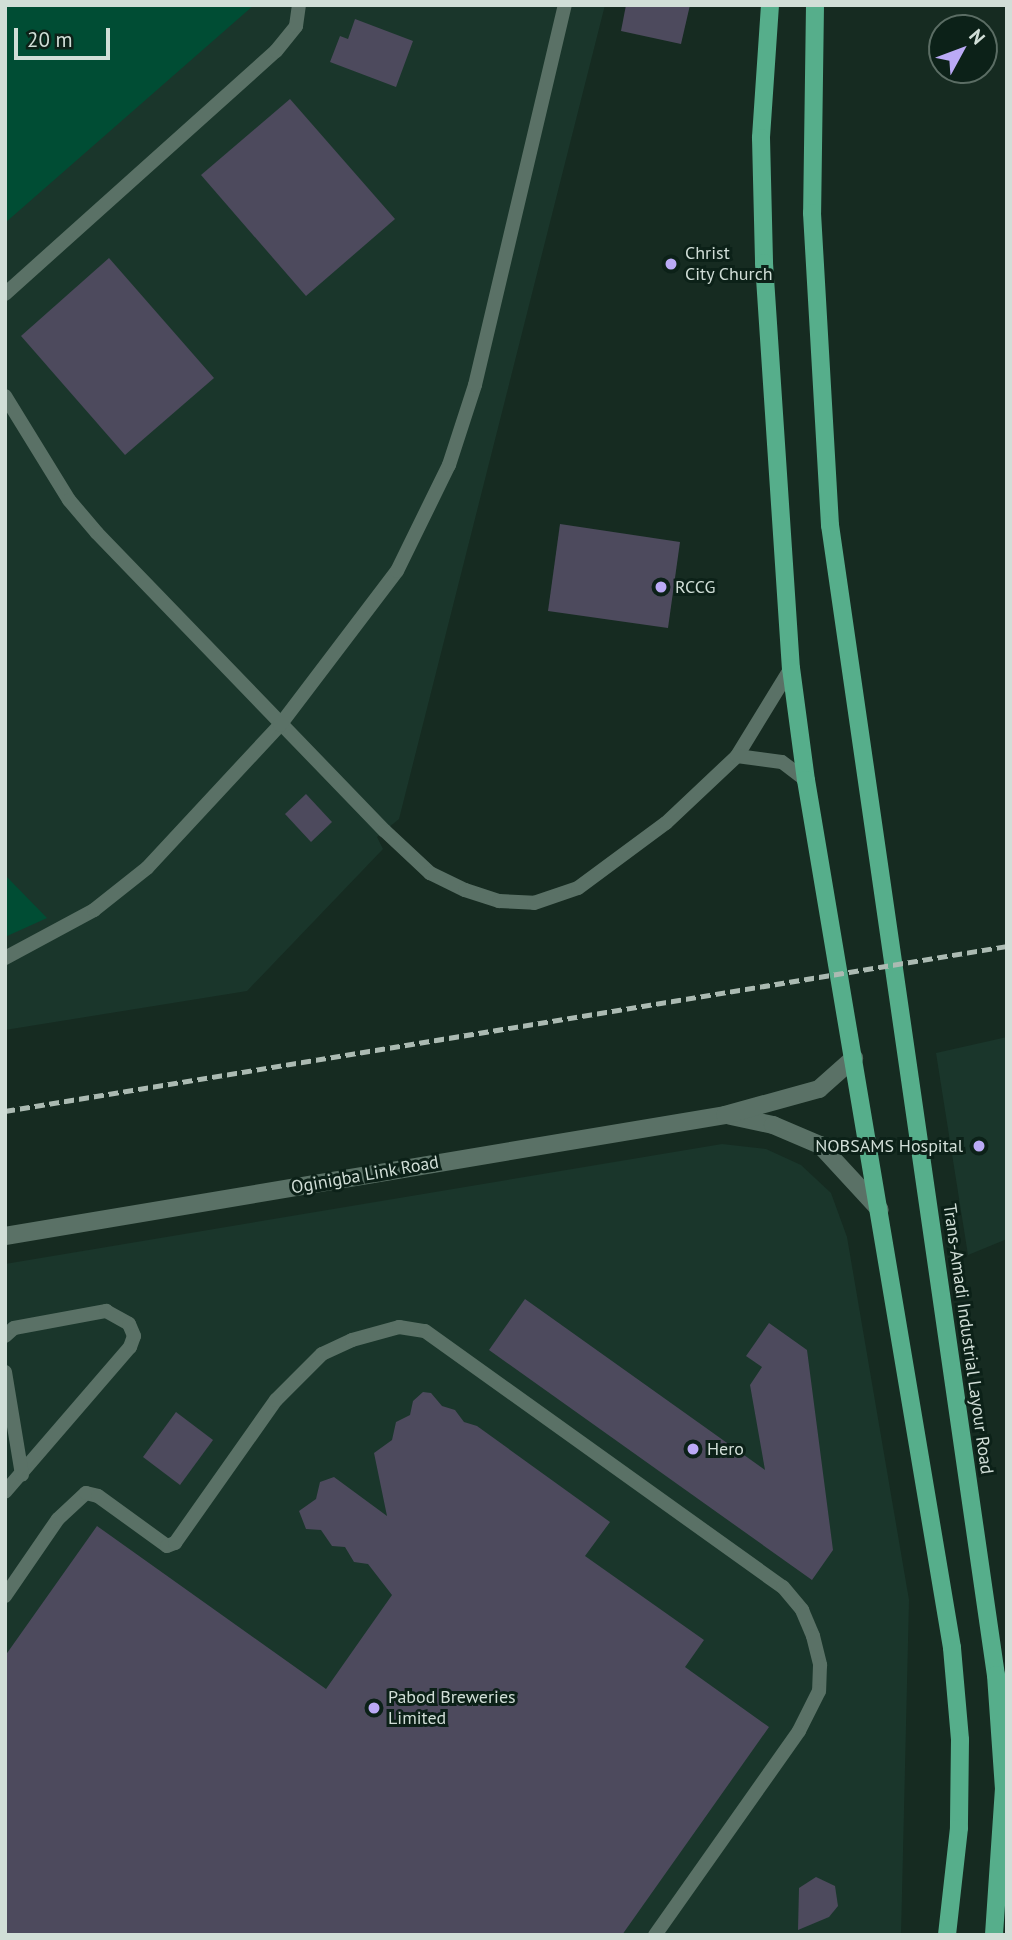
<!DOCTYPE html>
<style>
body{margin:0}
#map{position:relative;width:1012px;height:1940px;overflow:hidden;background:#162b21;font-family:"PT Sans",sans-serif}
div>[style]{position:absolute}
.built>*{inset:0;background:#1a362b}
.green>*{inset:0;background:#004d34}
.building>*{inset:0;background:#4d4a5d}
.service>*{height:14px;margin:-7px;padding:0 7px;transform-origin:7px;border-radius:7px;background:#5a7166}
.tertiary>*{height:18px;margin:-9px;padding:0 9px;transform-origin:9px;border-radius:9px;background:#5a7166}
.primary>*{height:18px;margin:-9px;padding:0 9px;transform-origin:9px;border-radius:9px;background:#56ae8b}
.rail>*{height:5px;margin-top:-2.5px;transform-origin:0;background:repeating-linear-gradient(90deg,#abbab2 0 10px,transparent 0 15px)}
.dots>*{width:19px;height:19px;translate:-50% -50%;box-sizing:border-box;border:4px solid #0c2118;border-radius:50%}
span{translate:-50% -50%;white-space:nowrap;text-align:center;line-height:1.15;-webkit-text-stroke:6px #0c2118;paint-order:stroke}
.poi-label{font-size:18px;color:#d1ded7}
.left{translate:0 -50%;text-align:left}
.right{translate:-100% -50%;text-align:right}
.street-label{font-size:18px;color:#d1ded7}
.frame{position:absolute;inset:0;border:7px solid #d1ded7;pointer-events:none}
.north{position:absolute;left:928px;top:14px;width:70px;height:70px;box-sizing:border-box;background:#0c2118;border:2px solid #5b6d64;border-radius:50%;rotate:49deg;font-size:19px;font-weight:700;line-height:28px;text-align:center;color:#d1ded7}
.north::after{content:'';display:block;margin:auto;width:24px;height:32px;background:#bbaaf6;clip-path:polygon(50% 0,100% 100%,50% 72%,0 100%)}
.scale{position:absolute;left:14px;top:28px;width:96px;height:32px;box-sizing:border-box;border:4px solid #d1ded7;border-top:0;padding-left:9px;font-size:21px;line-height:24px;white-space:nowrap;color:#d1ded7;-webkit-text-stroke:5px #0c2118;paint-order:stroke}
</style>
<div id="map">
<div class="built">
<div style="clip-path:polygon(5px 5px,605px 5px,399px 819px,377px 837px,383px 849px,247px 991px,5px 1030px)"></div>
<div style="clip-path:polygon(1007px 1037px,1007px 1239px,968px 1255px,936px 1053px)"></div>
<div style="clip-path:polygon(722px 1144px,766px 1149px,801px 1165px,831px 1193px,847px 1237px,909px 1600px,901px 1935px,5px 1935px,5px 1264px)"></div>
</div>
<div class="green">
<div style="clip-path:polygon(5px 5px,254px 5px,5px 223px)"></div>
<div style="clip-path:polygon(5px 875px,47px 918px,5px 937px)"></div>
</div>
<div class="building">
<div style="clip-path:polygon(626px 5px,690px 5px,681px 44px,621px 31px)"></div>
<div style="clip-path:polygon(355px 19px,413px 41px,396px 87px,330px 62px,340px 36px,348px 39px)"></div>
<div style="clip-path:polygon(290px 99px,395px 219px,306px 296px,201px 175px)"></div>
<div style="clip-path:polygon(109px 258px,214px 378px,125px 455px,21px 336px)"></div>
<div style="clip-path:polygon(560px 524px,680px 542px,668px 628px,548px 611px)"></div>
<div style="clip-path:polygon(306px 794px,332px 822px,311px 842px,285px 814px)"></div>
<div style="clip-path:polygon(525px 1299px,765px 1470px,750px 1385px,762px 1367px,746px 1356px,769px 1323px,807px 1350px,833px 1550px,812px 1580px,489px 1350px)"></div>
<div style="clip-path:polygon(423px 1392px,431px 1393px,442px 1406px,455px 1410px,464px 1422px,477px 1426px,610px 1522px,585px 1556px,704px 1640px,685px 1667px,769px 1727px,622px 1935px,5px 1935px,5px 1656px,97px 1526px,326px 1689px,392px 1595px,368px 1564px,354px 1562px,345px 1547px,332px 1546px,321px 1530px,306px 1529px,299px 1511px,316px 1499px,320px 1482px,334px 1477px,387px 1516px,374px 1453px,392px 1440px,396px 1422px,410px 1415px,413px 1401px)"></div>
<div style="clip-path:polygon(176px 1412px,213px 1440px,180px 1485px,143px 1457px)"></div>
<div style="clip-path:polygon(816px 1877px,835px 1886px,838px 1906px,829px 1917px,798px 1930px,799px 1888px)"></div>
</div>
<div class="service">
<div style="left:5px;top:294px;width:364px;rotate:-41.9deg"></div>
<div style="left:276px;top:51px;width:32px;rotate:-51deg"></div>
<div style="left:296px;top:26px;width:21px;rotate:-82deg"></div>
<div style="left:5px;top:396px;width:122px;rotate:58.4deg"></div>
<div style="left:69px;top:500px;width:43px;rotate:49.7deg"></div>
<div style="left:97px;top:533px;width:414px;rotate:46deg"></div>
<div style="left:385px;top:831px;width:62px;rotate:43deg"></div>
<div style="left:430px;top:873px;width:39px;rotate:26deg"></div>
<div style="left:465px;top:890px;width:36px;rotate:18deg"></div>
<div style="left:499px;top:901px;width:35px;rotate:3deg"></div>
<div style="left:534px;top:903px;width:46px;rotate:-18.8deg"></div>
<div style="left:578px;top:888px;width:109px;rotate:-36.5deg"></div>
<div style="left:666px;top:823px;width:98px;rotate:-43.3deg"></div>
<div style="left:737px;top:756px;width:103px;rotate:-58.5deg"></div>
<div style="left:737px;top:756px;width:45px;rotate:7.6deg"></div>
<div style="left:782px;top:762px;width:30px;rotate:37deg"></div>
<div style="left:5px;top:958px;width:101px;rotate:-28.3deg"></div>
<div style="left:94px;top:910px;width:68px;rotate:-38.4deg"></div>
<div style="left:147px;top:868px;width:195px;rotate:-47.1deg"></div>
<div style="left:280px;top:725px;width:193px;rotate:-52.8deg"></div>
<div style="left:397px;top:571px;width:118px;rotate:-63.9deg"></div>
<div style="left:449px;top:465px;width:84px;rotate:-72deg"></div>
<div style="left:475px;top:385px;width:391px;rotate:-76.7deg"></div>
<div style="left:5px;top:1336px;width:12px;rotate:-42deg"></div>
<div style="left:14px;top:1328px;width:94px;rotate:-10.5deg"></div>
<div style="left:106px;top:1311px;width:26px;rotate:29deg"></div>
<div style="left:129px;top:1324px;width:13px;rotate:67deg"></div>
<div style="left:134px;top:1336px;width:12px;rotate:110deg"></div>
<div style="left:130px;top:1347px;width:191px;rotate:130.8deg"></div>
<div style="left:5px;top:1372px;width:104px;rotate:80.6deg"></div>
<div style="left:5px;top:1596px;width:93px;rotate:-55.5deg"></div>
<div style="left:58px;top:1519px;width:38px;rotate:-43deg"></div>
<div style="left:86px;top:1493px;width:12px;rotate:14deg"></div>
<div style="left:98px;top:1496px;width:85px;rotate:35.9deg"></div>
<div style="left:167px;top:1546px;width:9px;rotate:-21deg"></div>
<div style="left:175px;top:1543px;width:175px;rotate:-54.8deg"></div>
<div style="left:276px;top:1400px;width:65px;rotate:-45deg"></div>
<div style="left:322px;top:1354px;width:33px;rotate:-25deg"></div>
<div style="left:352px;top:1340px;width:49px;rotate:-15.5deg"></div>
<div style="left:399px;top:1327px;width:26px;rotate:9deg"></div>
<div style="left:425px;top:1331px;width:440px;rotate:35.6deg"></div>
<div style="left:783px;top:1587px;width:30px;rotate:50deg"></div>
<div style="left:802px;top:1610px;width:28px;rotate:67deg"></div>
<div style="left:813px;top:1636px;width:30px;rotate:76deg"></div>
<div style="left:820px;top:1665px;width:26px;rotate:92deg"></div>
<div style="left:819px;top:1691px;width:45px;rotate:116.6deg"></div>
<div style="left:799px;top:1731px;width:250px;rotate:125.2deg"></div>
</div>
<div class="tertiary">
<div style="left:731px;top:1116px;width:43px;rotate:12.1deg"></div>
<div style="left:773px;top:1125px;width:51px;rotate:23.1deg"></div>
<div style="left:820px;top:1145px;width:88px;rotate:47.3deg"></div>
<div style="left:5px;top:1236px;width:730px;rotate:-9.54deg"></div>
<div style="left:725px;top:1115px;width:98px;rotate:-15.5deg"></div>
<div style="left:819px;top:1089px;width:47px;rotate:-41.5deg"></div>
</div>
<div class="primary">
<div style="left:770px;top:5px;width:133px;rotate:93.9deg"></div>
<div style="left:761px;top:138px;width:125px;rotate:88.6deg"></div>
<div style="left:764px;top:263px;width:406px;rotate:86.2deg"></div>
<div style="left:791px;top:668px;width:113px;rotate:82.4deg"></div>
<div style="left:806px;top:780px;width:880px;rotate:80.45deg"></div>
<div style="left:952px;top:1648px;width:92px;rotate:85deg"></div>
<div style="left:960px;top:1740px;width:88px;rotate:90.7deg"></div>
<div style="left:959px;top:1828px;width:108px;rotate:96.4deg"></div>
<div style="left:815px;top:5px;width:208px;rotate:90.8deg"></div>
<div style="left:812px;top:213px;width:313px;rotate:86.7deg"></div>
<div style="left:830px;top:525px;width:1162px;rotate:81.79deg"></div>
<div style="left:996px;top:1675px;width:113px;rotate:86deg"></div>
<div style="left:1004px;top:1788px;width:147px;rotate:93.9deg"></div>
</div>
<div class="rail">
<div style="left:5px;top:1111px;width:1015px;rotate:-9.35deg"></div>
</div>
<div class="dots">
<div style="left:671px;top:264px;background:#bbaaf6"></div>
<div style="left:661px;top:587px;background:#bbaaf6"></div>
<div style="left:979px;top:1146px;background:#bbaaf6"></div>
<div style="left:693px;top:1449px;background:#bbaaf6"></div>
<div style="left:374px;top:1708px;background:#bbaaf6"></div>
</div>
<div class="poi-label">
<span class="left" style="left:685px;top:264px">Christ<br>City Church</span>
<span class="left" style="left:675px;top:587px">RCCG</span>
<span class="right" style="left:963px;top:1146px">NOBSAMS Hospital</span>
<span class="left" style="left:707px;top:1449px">Hero</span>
<span class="left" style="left:388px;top:1708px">Pabod Breweries<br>Limited</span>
</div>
<div class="street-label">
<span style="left:365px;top:1175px;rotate:-10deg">Oginigba Link Road</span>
<span style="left:968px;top:1339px;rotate:82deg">Trans-Amadi Industrial Layour Road</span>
</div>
<div class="frame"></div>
<div class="north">N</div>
<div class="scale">20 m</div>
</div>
